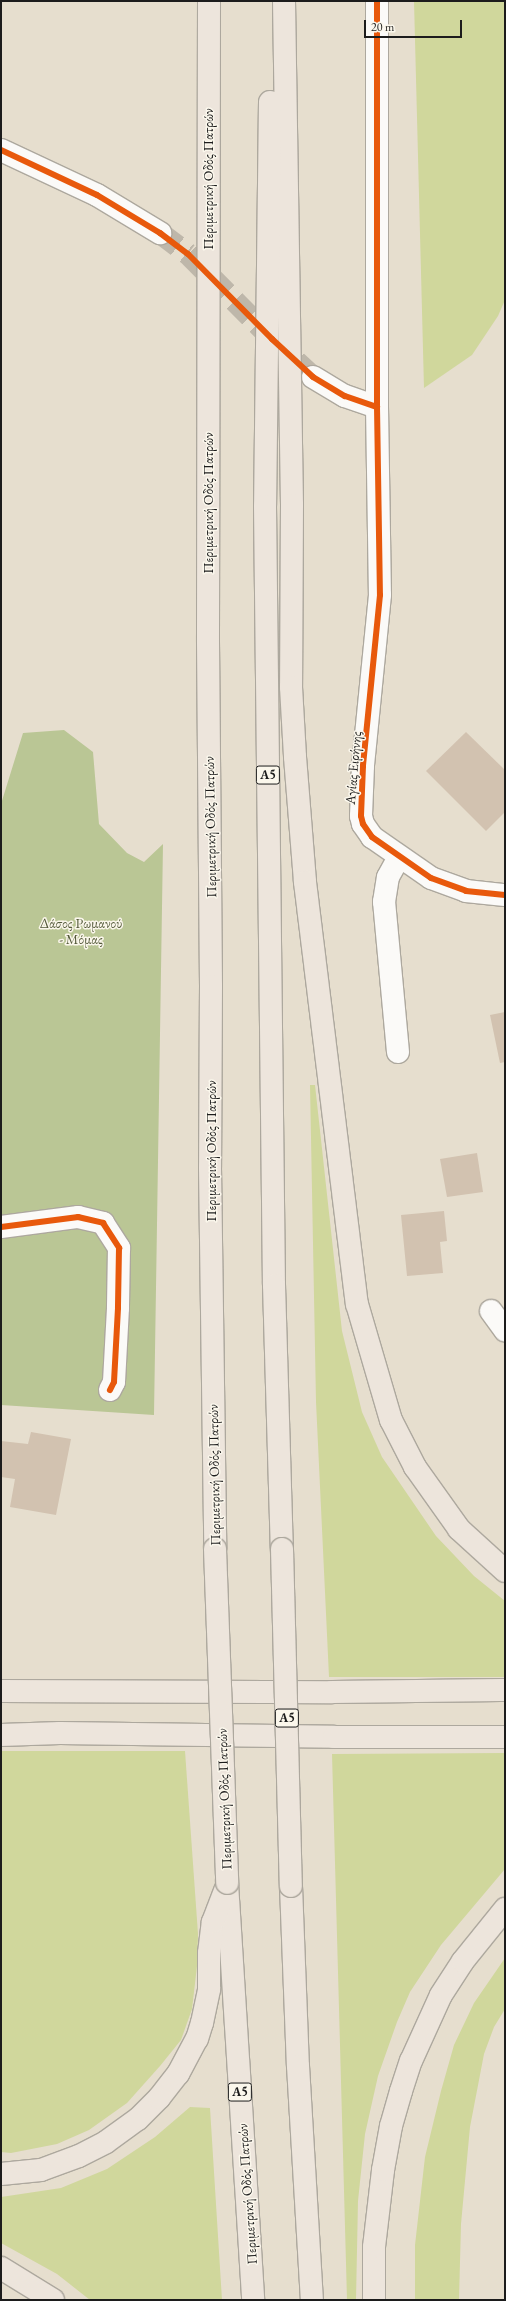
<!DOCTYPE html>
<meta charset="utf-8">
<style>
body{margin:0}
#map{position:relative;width:506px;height:2301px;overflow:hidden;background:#e6dece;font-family:"EB Garamond",serif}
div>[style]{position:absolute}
.green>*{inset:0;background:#d0d79c}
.forest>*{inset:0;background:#bac695}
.building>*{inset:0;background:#d2c2b0}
.minor-tunnel>*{height:22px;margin-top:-11px;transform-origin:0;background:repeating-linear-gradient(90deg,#beb7aa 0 22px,transparent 0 33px)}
.roads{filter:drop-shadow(1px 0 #ada89e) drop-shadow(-1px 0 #ada89e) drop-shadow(0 1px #ada89e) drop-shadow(0 -1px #ada89e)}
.minor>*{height:22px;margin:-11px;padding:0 11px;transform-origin:11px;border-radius:11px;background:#fbfaf8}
.highway>*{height:22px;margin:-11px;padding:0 11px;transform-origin:11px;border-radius:11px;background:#ede5dc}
.bridges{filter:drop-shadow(1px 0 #ada89e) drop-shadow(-1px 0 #ada89e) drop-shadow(0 1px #ada89e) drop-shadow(0 -1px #ada89e)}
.highway-bridge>*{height:22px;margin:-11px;padding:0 11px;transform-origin:11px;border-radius:11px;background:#ede5dc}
.cycleway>*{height:6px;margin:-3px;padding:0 3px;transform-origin:3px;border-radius:3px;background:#e8590c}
span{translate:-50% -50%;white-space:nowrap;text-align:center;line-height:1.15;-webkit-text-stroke:3px #fbf7ec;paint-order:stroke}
.shield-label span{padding:1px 3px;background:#fbf7ec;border:1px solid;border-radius:3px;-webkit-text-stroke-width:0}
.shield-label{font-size:13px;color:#1c1c1c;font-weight:700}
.street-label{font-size:14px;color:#1c1c1c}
.park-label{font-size:14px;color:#555b3b}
.frame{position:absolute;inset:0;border:2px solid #1c1c1c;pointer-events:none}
.scale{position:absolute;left:364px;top:20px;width:98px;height:18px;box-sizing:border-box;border:2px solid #1c1c1c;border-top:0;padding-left:5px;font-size:12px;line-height:14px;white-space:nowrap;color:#1c1c1c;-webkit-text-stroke:3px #fbf7ec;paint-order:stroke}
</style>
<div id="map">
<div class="green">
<div style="clip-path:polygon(414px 1px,505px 1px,505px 300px,498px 316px,472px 355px,424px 388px)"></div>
<div style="clip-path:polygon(310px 1085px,315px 1085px,342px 1331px,362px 1412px,382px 1457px,436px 1536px,474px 1576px,505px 1601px,505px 1677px,329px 1677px,316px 1402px)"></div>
<div style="clip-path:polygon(1px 1751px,185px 1751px,198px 1934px,197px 1966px,192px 2009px,181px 2040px,160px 2066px,127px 2103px,89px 2130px,57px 2144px,11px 2153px,1px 2152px)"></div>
<div style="clip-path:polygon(505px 1753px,505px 1869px,441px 1945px,410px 1992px,397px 2022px,378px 2076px,365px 2134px,358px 2201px,356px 2300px,347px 2300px,332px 1754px)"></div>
<div style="clip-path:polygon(505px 1958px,505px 2009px,494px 2027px,484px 2054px,470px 2127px,461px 2224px,459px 2300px,415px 2300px,415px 2245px,425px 2157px,441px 2091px,454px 2045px,474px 2003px)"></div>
<div style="clip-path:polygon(190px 2107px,210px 2108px,222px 2300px,90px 2300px,57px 2274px,1px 2243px,1px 2197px,61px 2188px,107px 2169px,155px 2137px)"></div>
</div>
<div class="forest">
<div style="clip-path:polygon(64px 730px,93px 752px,99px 824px,127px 853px,144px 862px,163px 844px,154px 1415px,1px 1405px,1px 804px,23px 733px)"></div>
</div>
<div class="building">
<div style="clip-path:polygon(466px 732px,505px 770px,505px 812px,486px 831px,426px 771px)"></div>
<div style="clip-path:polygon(505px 1012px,505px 1062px,500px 1063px,490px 1015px)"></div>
<div style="clip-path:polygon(477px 1153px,483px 1192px,447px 1197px,440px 1159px)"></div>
<div style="clip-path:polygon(444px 1211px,447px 1241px,440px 1242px,443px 1273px,407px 1276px,401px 1215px)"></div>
<div style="clip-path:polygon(31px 1432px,71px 1439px,56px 1515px,10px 1507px,15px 1479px,1px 1477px,1px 1441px,28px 1444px)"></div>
</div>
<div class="minor-tunnel">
<div style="left:160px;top:233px;width:35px;rotate:37deg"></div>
<div style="left:188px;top:254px;width:120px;rotate:45.3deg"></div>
<div style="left:272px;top:339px;width:56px;rotate:42.8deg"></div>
</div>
<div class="roads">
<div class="minor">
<div style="left:377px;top:1px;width:406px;rotate:90deg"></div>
<div style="left:377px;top:407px;width:188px;rotate:89.1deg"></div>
<div style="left:380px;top:595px;width:172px;rotate:95.7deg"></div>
<div style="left:363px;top:766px;width:50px;rotate:92.3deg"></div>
<div style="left:361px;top:816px;width:8px;rotate:76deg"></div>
<div style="left:363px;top:824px;width:16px;rotate:55deg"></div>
<div style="left:372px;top:837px;width:72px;rotate:34.8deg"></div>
<div style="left:431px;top:878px;width:37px;rotate:20deg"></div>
<div style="left:466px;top:891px;width:39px;rotate:6deg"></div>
<div style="left:1px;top:150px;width:106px;rotate:25.1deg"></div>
<div style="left:97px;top:195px;width:74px;rotate:31.1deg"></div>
<div style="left:313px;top:377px;width:37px;rotate:31deg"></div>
<div style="left:345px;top:396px;width:34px;rotate:19deg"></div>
<div style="left:398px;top:1052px;width:151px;rotate:-95.3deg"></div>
<div style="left:384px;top:902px;width:25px;rotate:-81deg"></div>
<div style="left:388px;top:877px;width:23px;rotate:-61deg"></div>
<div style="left:1px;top:1227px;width:78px;rotate:-7.4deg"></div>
<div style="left:78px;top:1217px;width:26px;rotate:13deg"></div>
<div style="left:103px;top:1223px;width:30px;rotate:57deg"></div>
<div style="left:119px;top:1248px;width:60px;rotate:91deg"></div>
<div style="left:118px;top:1308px;width:74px;rotate:93.1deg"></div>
<div style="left:114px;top:1382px;width:9px;rotate:117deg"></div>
<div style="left:491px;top:1311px;width:24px;rotate:54deg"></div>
</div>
<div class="highway">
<div style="left:209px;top:1px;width:641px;rotate:90.09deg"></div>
<div style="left:208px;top:642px;width:344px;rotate:89.5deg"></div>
<div style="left:211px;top:986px;width:182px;rotate:90.3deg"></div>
<div style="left:210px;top:1168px;width:381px;rotate:89.2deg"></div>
<div style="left:284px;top:1px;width:504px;rotate:89.09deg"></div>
<div style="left:292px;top:505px;width:182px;rotate:90.3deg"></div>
<div style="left:291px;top:687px;width:70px;rotate:86.7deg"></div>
<div style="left:295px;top:757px;width:125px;rotate:85.4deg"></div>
<div style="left:305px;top:882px;width:425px;rotate:83deg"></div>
<div style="left:357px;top:1304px;width:121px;rotate:73.7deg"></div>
<div style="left:391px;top:1420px;width:53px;rotate:62.9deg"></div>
<div style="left:415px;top:1467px;width:76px;rotate:54.6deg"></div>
<div style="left:459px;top:1529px;width:62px;rotate:42.4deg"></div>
<div style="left:270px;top:102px;width:404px;rotate:90.7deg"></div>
<div style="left:265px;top:506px;width:779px;rotate:89.34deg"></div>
<div style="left:274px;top:1285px;width:264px;rotate:88.3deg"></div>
<div style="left:1px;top:1691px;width:331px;rotate:0.2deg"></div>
<div style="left:332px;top:1692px;width:173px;rotate:-0.7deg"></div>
<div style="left:1px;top:1735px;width:59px;rotate:-1.9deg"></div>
<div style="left:60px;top:1733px;width:274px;rotate:0.8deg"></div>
<div style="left:334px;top:1737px;width:171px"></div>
<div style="left:227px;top:1883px;width:418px;rotate:86.4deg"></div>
<div style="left:291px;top:1886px;width:180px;rotate:87.8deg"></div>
<div style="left:298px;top:2066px;width:234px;rotate:86.6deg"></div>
<div style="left:1px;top:2174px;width:40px;rotate:-5.7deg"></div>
<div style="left:41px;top:2170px;width:40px;rotate:-20.2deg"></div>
<div style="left:79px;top:2156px;width:30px;rotate:-27deg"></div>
<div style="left:106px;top:2142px;width:39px;rotate:-36deg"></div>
<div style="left:138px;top:2119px;width:30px;rotate:-45deg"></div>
<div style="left:159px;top:2098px;width:31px;rotate:-52deg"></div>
<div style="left:178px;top:2074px;width:40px;rotate:-62deg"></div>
<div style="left:197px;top:2039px;width:17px;rotate:-73deg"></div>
<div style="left:202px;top:2023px;width:35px;rotate:-78deg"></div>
<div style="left:209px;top:1989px;width:36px;rotate:-90deg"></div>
<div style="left:209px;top:1953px;width:31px;rotate:-83deg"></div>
<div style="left:213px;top:1922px;width:34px;rotate:-69deg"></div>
<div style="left:1px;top:2268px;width:61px;rotate:31.6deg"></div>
<div style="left:374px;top:2300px;width:53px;rotate:-90deg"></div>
<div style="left:374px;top:2247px;width:78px;rotate:-83.3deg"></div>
<div style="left:383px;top:2170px;width:45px;rotate:-79.7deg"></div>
<div style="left:391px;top:2126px;width:36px;rotate:-74deg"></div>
<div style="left:401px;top:2091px;width:32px;rotate:-72deg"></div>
<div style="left:411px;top:2061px;width:72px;rotate:-65.6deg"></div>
<div style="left:441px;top:1995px;width:40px;rotate:-57.1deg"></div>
<div style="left:463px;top:1961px;width:67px;rotate:-51.1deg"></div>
</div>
</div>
<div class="bridges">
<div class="highway-bridge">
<div style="left:215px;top:1549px;width:334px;rotate:87.9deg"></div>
<div style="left:282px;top:1549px;width:337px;rotate:88.5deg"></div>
</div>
</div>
<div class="cycleway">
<div style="left:377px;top:1px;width:406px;rotate:90deg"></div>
<div style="left:377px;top:407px;width:188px;rotate:89.1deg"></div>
<div style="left:380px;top:595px;width:172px;rotate:95.7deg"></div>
<div style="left:363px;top:766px;width:50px;rotate:92.3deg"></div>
<div style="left:361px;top:816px;width:8px;rotate:76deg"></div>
<div style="left:363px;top:824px;width:16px;rotate:55deg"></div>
<div style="left:372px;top:837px;width:72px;rotate:34.8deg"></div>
<div style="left:431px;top:878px;width:37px;rotate:20deg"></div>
<div style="left:466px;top:891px;width:39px;rotate:6deg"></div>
<div style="left:1px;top:150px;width:106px;rotate:25.1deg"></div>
<div style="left:97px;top:195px;width:74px;rotate:31.1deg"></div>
<div style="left:160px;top:233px;width:35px;rotate:37deg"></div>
<div style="left:188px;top:254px;width:120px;rotate:45.3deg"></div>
<div style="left:272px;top:339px;width:56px;rotate:42.8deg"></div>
<div style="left:313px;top:377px;width:37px;rotate:31deg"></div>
<div style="left:345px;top:396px;width:34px;rotate:19deg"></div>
<div style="left:1px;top:1227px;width:78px;rotate:-7.4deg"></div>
<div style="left:78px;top:1217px;width:26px;rotate:13deg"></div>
<div style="left:103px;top:1223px;width:30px;rotate:57deg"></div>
<div style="left:119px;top:1248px;width:60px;rotate:91deg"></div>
<div style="left:118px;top:1308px;width:74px;rotate:93.1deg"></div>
<div style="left:114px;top:1382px;width:9px;rotate:117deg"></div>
</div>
<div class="shield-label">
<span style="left:268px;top:775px">Α5</span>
<span style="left:287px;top:1718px">Α5</span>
<span style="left:240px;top:2092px">Α5</span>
</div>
<div class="street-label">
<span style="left:208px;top:179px;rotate:-90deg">Περιμετρική Οδός Πατρών</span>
<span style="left:208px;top:503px;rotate:-90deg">Περιμετρική Οδός Πατρών</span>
<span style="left:353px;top:768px;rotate:-85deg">Αγίας Ειρήνης</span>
<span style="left:210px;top:827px;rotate:-91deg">Περιμετρική Οδός Πατρών</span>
<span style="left:211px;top:1151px;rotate:-90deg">Περιμετρική Οδός Πατρών</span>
<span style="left:214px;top:1475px;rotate:-91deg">Περιμετρική Οδός Πατρών</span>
<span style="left:224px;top:1799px;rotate:-92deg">Περιμετρική Οδός Πατρών</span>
<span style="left:247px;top:2194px;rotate:-94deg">Περιμετρική Οδός Πατρών</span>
</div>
<div class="park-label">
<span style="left:81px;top:931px">Δάσος Ρωμανού<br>- Μόμας</span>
</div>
<div class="frame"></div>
<div class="scale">20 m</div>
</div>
